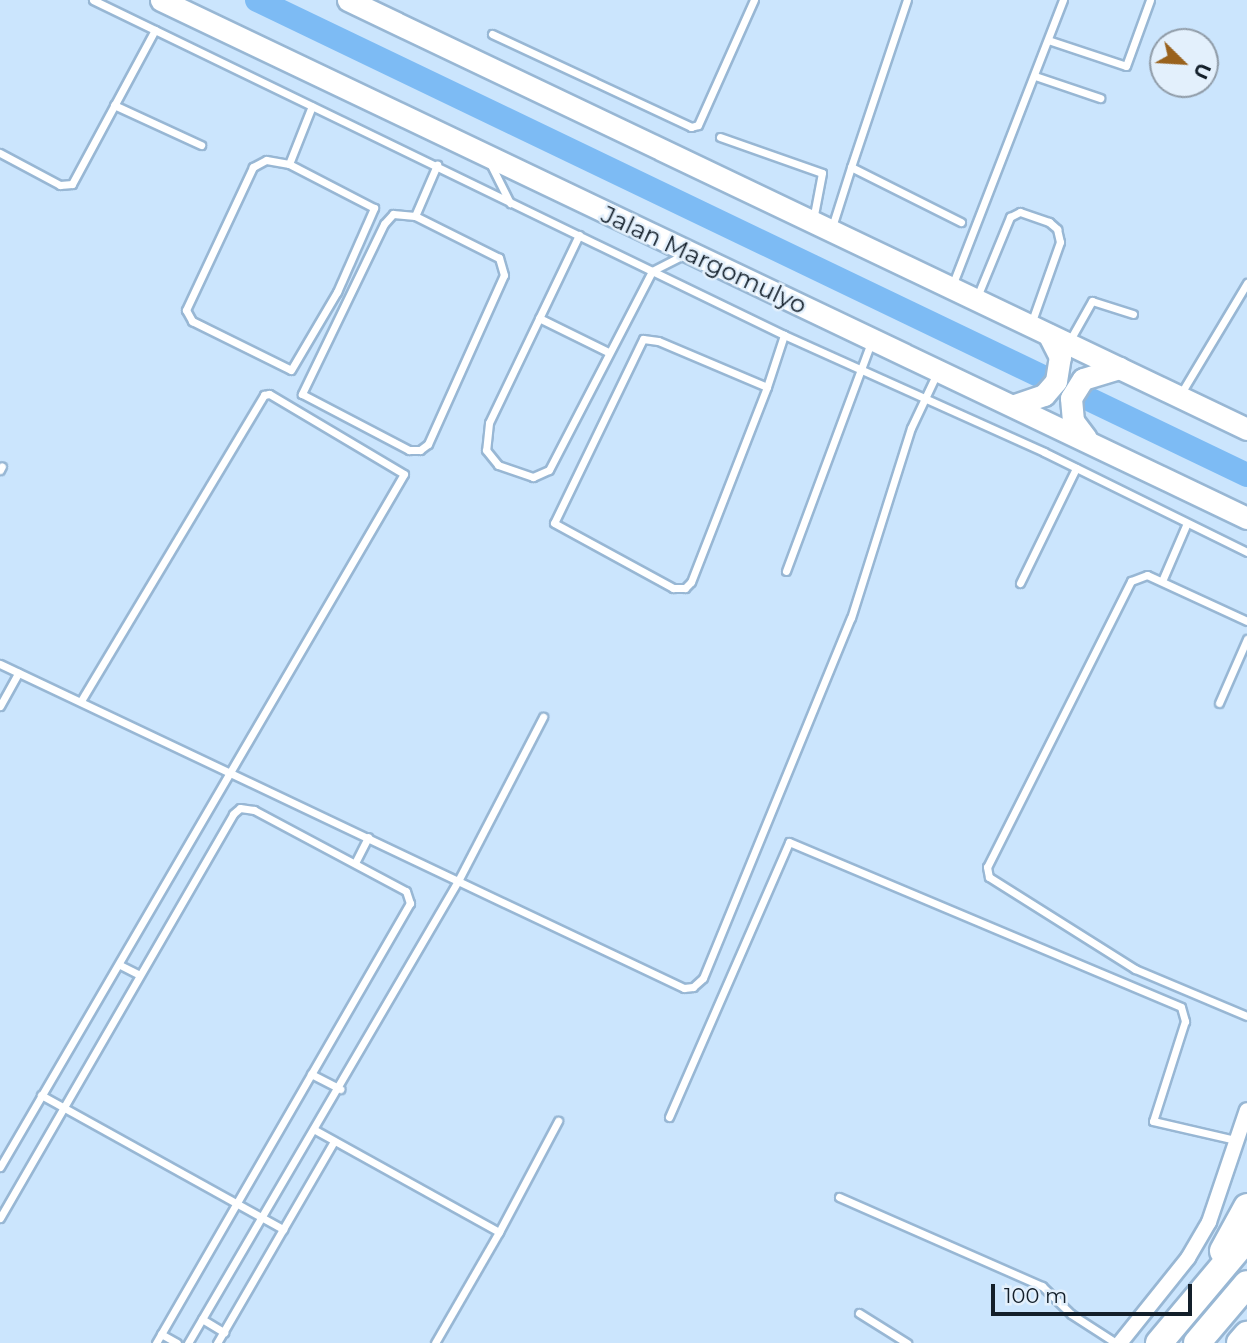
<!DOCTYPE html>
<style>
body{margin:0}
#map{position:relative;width:1247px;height:1343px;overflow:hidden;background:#cbe5fd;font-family:Montserrat,sans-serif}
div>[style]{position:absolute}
.river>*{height:24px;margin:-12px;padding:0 12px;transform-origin:12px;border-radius:12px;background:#7dbbf4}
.roads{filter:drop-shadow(2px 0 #98b7d4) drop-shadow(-2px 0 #98b7d4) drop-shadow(0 2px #98b7d4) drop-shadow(0 -2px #98b7d4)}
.lane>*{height:7px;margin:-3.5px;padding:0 3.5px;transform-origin:3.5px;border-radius:3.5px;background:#fff}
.street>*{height:14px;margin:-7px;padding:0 7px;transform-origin:7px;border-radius:7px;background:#fff}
.secondary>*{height:21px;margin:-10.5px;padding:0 10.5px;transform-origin:10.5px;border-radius:10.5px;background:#fff}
.highway>*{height:26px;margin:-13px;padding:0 13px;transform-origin:13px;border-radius:13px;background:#fff}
span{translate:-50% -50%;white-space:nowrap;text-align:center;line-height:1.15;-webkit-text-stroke:5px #e3f0fc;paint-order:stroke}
.street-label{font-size:24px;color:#131f2a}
.north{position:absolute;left:1149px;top:28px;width:70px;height:70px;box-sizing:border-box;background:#e3f0fc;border:2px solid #909ca8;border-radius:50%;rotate:114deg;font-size:19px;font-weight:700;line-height:28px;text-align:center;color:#131f2a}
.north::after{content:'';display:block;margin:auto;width:24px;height:32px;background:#99621d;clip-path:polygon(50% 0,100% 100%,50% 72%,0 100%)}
.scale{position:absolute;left:991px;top:1284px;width:201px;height:32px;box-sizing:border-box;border:4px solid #131f2a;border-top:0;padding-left:9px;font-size:21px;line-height:24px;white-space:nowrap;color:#131f2a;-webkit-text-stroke:5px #e3f0fc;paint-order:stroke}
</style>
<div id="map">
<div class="river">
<div style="left:257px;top:0;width:1098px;rotate:25.63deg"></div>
</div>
<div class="roads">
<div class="lane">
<div style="left:93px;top:0;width:768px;rotate:25.86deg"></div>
<div style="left:784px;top:335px;width:285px;rotate:24.2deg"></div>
<div style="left:1044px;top:452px;width:226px;rotate:26.2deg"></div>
<div style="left:492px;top:34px;width:220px;rotate:25deg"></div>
<div style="left:691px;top:127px;width:7px;rotate:-16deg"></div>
<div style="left:698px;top:125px;width:137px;rotate:-65.9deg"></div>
<div style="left:1048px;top:40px;width:82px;rotate:18.4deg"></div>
<div style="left:1126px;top:66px;width:70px;rotate:-70deg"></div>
<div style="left:1035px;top:76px;width:69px;rotate:18.7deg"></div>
<div style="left:114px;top:105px;width:96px;rotate:24.7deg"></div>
<div style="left:720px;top:137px;width:108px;rotate:19.4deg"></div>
<div style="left:822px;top:173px;width:48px;rotate:100.8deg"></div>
<div style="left:0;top:153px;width:68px;rotate:28.1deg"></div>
<div style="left:60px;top:185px;width:12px;rotate:-5deg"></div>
<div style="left:72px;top:184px;width:175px;rotate:-61.7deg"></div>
<div style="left:490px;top:163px;width:45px;rotate:63.4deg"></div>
<div style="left:289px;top:164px;width:23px;rotate:-170deg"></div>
<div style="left:266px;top:160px;width:15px;rotate:152deg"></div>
<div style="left:253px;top:167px;width:158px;rotate:115.1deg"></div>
<div style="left:186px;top:310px;width:13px;rotate:61deg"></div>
<div style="left:192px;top:321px;width:110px;rotate:26.3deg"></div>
<div style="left:291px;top:370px;width:91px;rotate:-59.5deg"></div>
<div style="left:337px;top:292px;width:92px;rotate:-66.2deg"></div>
<div style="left:374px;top:208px;width:96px;rotate:-152.6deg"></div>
<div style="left:289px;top:164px;width:62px;rotate:-68.4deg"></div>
<div style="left:851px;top:167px;width:176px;rotate:-71.5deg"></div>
<div style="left:415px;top:216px;width:22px;rotate:-175deg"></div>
<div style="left:393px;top:214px;width:13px;rotate:132deg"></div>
<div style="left:384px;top:224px;width:189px;rotate:115.8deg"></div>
<div style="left:302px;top:394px;width:121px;rotate:27.6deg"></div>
<div style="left:409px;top:450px;width:11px"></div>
<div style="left:420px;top:450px;width:10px;rotate:-37deg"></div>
<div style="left:428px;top:444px;width:185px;rotate:-65.8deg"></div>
<div style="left:504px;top:275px;width:18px;rotate:-106deg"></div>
<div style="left:499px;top:258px;width:94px;rotate:-153.4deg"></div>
<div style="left:415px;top:216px;width:56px;rotate:-66.7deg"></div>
<div style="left:832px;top:227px;width:63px;rotate:-72.4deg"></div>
<div style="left:851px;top:167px;width:123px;rotate:26.6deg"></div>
<div style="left:579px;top:235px;width:208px;rotate:115.6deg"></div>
<div style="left:489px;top:423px;width:27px;rotate:96deg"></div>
<div style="left:486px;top:450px;width:19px;rotate:51deg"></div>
<div style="left:498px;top:465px;width:37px;rotate:19deg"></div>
<div style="left:533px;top:477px;width:17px;rotate:-24deg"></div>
<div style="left:549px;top:470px;width:224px;rotate:-62.6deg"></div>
<div style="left:652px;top:271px;width:36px;rotate:-27deg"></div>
<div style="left:952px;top:286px;width:307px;rotate:-68.8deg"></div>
<div style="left:977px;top:297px;width:87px;rotate:-67.6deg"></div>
<div style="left:1010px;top:217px;width:11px;rotate:-27deg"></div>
<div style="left:1020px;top:212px;width:31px;rotate:19deg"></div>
<div style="left:1049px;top:222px;width:11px;rotate:41deg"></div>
<div style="left:1057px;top:229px;width:13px;rotate:77deg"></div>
<div style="left:1060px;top:242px;width:87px;rotate:109.5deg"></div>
<div style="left:539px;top:318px;width:77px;rotate:26.2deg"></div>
<div style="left:1070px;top:340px;width:45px;rotate:-60.6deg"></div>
<div style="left:1092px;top:301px;width:43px;rotate:17.6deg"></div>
<div style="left:767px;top:387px;width:118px;rotate:-157.1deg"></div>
<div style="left:658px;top:341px;width:15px;rotate:-172deg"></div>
<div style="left:643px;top:339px;width:204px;rotate:115.8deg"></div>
<div style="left:554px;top:523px;width:136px;rotate:28.6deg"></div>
<div style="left:673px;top:588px;width:12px"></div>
<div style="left:685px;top:588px;width:8px;rotate:-45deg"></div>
<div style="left:691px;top:582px;width:209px;rotate:-68.7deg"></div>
<div style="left:767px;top:387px;width:55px;rotate:-71.9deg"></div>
<div style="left:1180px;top:395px;width:131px;rotate:-59.1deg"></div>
<div style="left:0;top:470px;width:4px;rotate:-63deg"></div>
<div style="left:786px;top:571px;width:244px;rotate:-69.6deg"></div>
<div style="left:1162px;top:581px;width:63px;rotate:-66.7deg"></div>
<div style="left:1020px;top:583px;width:128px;rotate:-64deg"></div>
<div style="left:1247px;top:621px;width:110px;rotate:-155.3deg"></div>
<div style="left:1147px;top:575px;width:17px;rotate:159deg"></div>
<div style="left:1131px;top:581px;width:320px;rotate:116.7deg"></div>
<div style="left:987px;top:867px;width:10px;rotate:79deg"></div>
<div style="left:989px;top:877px;width:173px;rotate:32.2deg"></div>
<div style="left:1135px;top:969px;width:121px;rotate:22.8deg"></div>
<div style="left:0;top:664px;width:757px;rotate:25.35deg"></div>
<div style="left:684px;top:988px;width:9px;rotate:-6deg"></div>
<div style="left:693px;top:987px;width:13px;rotate:-42deg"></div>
<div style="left:703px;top:978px;width:389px;rotate:-67.7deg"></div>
<div style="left:851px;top:618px;width:199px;rotate:-72.5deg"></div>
<div style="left:911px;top:428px;width:63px;rotate:-64.7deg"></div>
<div style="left:1219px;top:703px;width:70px;rotate:-66.4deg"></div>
<div style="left:0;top:706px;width:38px;rotate:-61deg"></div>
<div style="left:355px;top:863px;width:29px;rotate:-63deg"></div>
<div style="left:120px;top:965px;width:22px;rotate:27deg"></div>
<div style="left:311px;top:1074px;width:33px;rotate:27deg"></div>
<div style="left:41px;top:1095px;width:277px;rotate:29deg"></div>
<div style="left:669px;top:1117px;width:300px;rotate:-66.4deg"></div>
<div style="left:789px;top:842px;width:425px;rotate:22.8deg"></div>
<div style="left:1181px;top:1007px;width:15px;rotate:74deg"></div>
<div style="left:1185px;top:1021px;width:105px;rotate:107.7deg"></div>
<div style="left:1153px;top:1121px;width:84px;rotate:13deg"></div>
<div style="left:315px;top:1130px;width:210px;rotate:29deg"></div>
<div style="left:499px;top:1232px;width:128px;rotate:120deg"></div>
<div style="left:0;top:1167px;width:802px;rotate:-59.76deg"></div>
<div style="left:404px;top:474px;width:157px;rotate:-149.3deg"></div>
<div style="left:269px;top:394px;width:5px;rotate:169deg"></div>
<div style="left:264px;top:395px;width:357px;rotate:120.9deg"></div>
<div style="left:839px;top:1197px;width:222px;rotate:23.7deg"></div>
<div style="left:1042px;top:1286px;width:40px;rotate:44deg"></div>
<div style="left:1071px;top:1314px;width:54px;rotate:32.8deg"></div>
<div style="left:0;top:1218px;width:466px;rotate:-60deg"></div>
<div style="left:233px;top:814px;width:9px;rotate:-41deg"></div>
<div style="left:240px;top:808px;width:14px;rotate:8deg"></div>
<div style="left:254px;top:810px;width:172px;rotate:28.1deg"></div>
<div style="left:406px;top:891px;width:13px;rotate:72deg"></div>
<div style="left:410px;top:903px;width:508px;rotate:120deg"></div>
<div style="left:499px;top:1232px;width:126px;rotate:-62deg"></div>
<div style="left:859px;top:1313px;width:57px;rotate:32deg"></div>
<div style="left:202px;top:1319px;width:26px;rotate:31deg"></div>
<div style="left:161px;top:1334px;width:18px;rotate:29deg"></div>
<div style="left:188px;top:1343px;width:535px;rotate:-59.7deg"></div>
<div style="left:458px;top:881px;width:185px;rotate:-62.6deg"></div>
<div style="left:217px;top:1343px;width:233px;rotate:-59.9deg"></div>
</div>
<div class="street">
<div style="left:1120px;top:1343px;width:109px;rotate:-51.3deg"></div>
<div style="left:1188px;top:1258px;width:42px;rotate:-59.7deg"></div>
<div style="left:1209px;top:1222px;width:118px;rotate:-71.3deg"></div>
</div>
<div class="secondary">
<div style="left:161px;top:0;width:1203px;rotate:25.5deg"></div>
<div style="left:348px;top:0;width:996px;rotate:25.51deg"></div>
<div style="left:1015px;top:405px;width:31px;rotate:-19deg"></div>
<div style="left:1044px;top:395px;width:18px;rotate:-49deg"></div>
<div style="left:1056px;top:381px;width:24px;rotate:-81deg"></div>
<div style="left:1060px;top:357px;width:25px;rotate:-117deg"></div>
<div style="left:1086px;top:438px;width:21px;rotate:-127deg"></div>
<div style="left:1073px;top:421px;width:23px;rotate:-95deg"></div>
<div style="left:1071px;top:398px;width:22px;rotate:-58deg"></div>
<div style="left:1083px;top:379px;width:38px;rotate:-17deg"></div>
</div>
<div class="highway">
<div style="left:1223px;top:1251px;width:50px;rotate:-61.4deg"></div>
<div style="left:1159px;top:1343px;width:137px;rotate:-50deg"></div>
<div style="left:1197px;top:1343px;width:77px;rotate:-49.7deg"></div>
<div style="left:1240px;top:1343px;width:11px;rotate:-49deg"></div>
</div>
</div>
<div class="street-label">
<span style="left:704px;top:260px;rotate:25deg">Jalan Margomulyo</span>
</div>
<div class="north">U</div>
<div class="scale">100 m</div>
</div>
